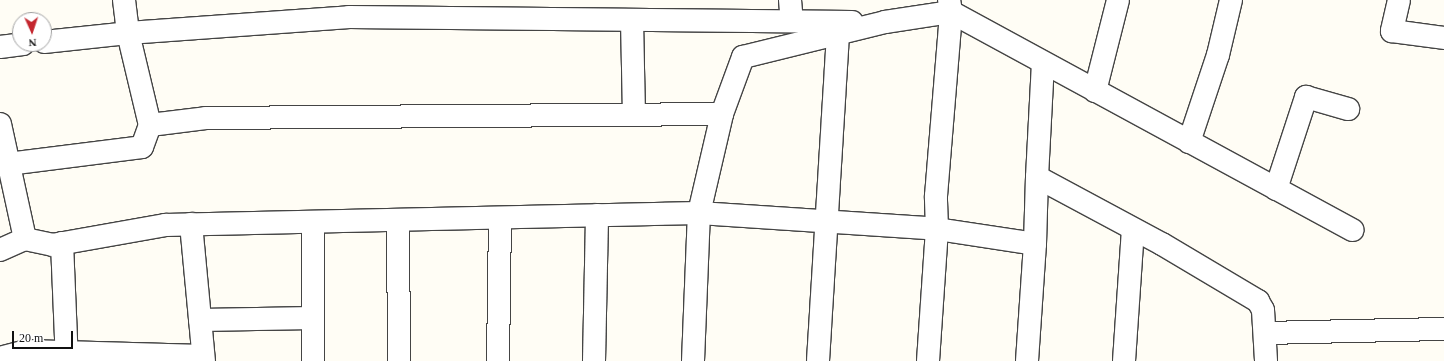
<!DOCTYPE html>
<style>
body{margin:0}
#map{position:relative;width:1444px;height:361px;overflow:hidden;background:#fffdf5;font-family:Georgia,serif}
div>[style]{position:absolute}
.roads{filter:drop-shadow(1px 0 #444) drop-shadow(-1px 0 #444) drop-shadow(0 1px #444) drop-shadow(0 -1px #444)}
.minor>*{height:22px;margin:-11px;padding:0 11px;transform-origin:11px;border-radius:11px;background:#fff}
span{translate:-50% -50%;white-space:nowrap;text-align:center;line-height:1.15;-webkit-text-stroke:4px #fff;paint-order:stroke}
.north{position:absolute;left:12px;top:12px;width:40px;height:40px;box-sizing:border-box;background:#fff;border:1px solid #a0a0a0;border-radius:50%;rotate:177deg;font-size:11px;font-weight:700;line-height:16px;text-align:center;color:#111}
.north::after{content:'';display:block;margin:auto;width:14px;height:18px;background:#c4262e;clip-path:polygon(50% 0,100% 100%,50% 72%,0 100%)}
.scale{position:absolute;left:12px;top:331px;width:61px;height:18px;box-sizing:border-box;border:2px solid #111;border-top:0;padding-left:5px;font-size:12px;line-height:14px;white-space:nowrap;color:#111;-webkit-text-stroke:3px #fff;paint-order:stroke}
</style>
<div id="map">
<div class="roads">
<div class="minor">
<div style="left:124px;top:0;width:33px;rotate:83deg"></div>
<div style="left:128px;top:33px;width:95px;rotate:76.6deg"></div>
<div style="left:150px;top:125px;width:56px;rotate:-7.1deg"></div>
<div style="left:206px;top:118px;width:516px;rotate:-0.44deg"></div>
<div style="left:722px;top:114px;width:61px;rotate:-69.8deg"></div>
<div style="left:743px;top:57px;width:146px;rotate:-13.8deg"></div>
<div style="left:885px;top:22px;width:67px;rotate:-8.6deg"></div>
<div style="left:951px;top:12px;width:457px;rotate:28.5deg"></div>
<div style="left:790px;top:0;width:21px;rotate:85deg"></div>
<div style="left:1399px;top:0;width:32px;rotate:103deg"></div>
<div style="left:1392px;top:31px;width:52px;rotate:7.7deg"></div>
<div style="left:632px;top:20px;width:95px;rotate:88.8deg"></div>
<div style="left:44px;top:42px;width:84px;rotate:-6.1deg"></div>
<div style="left:128px;top:33px;width:222px;rotate:-4.1deg"></div>
<div style="left:349px;top:17px;width:503px;rotate:0.57deg"></div>
<div style="left:0;top:47px;width:23px;rotate:-7deg"></div>
<div style="left:1095px;top:91px;width:94px;rotate:-75.8deg"></div>
<div style="left:0;top:124px;width:118px;rotate:77.7deg"></div>
<div style="left:25px;top:239px;width:29px;rotate:12deg"></div>
<div style="left:53px;top:245px;width:114px;rotate:-10.1deg"></div>
<div style="left:165px;top:225px;width:534px;rotate:-1.29deg"></div>
<div style="left:699px;top:213px;width:239px;rotate:3.8deg"></div>
<div style="left:937px;top:229px;width:99px;rotate:8.7deg"></div>
<div style="left:1035px;top:244px;width:67px;rotate:-88.3deg"></div>
<div style="left:1037px;top:177px;width:142px;rotate:28.2deg"></div>
<div style="left:1162px;top:244px;width:112px;rotate:30.7deg"></div>
<div style="left:1258px;top:301px;width:10px;rotate:61deg"></div>
<div style="left:1263px;top:310px;width:51px;rotate:86.6deg"></div>
<div style="left:1189px;top:142px;width:92px;rotate:-71.6deg"></div>
<div style="left:1218px;top:55px;width:57px;rotate:-76.7deg"></div>
<div style="left:0;top:165px;width:143px;rotate:-7.2deg"></div>
<div style="left:142px;top:147px;width:23px;rotate:-70deg"></div>
<div style="left:1037px;top:177px;width:114px;rotate:-87deg"></div>
<div style="left:1276px;top:189px;width:97px;rotate:-71.9deg"></div>
<div style="left:1306px;top:97px;width:44px;rotate:15.9deg"></div>
<div style="left:398px;top:220px;width:141px;rotate:89.6deg"></div>
<div style="left:191px;top:224px;width:138px;rotate:84.6deg"></div>
<div style="left:62px;top:243px;width:118px;rotate:87.6deg"></div>
<div style="left:0;top:250px;width:27px;rotate:-24deg"></div>
<div style="left:200px;top:320px;width:113px;rotate:-1deg"></div>
<div style="left:1265px;top:333px;width:179px;rotate:-1.3deg"></div>
<div style="left:0;top:358px;width:27px;rotate:-15deg"></div>
<div style="left:26px;top:351px;width:177px;rotate:1.6deg"></div>
<div style="left:313px;top:361px;width:139px;rotate:-90deg"></div>
<div style="left:498px;top:361px;width:143px;rotate:-89.2deg"></div>
<div style="left:594px;top:361px;width:146px;rotate:-88.8deg"></div>
<div style="left:693px;top:361px;width:148px;rotate:-87.7deg"></div>
<div style="left:699px;top:213px;width:102px;rotate:-76.9deg"></div>
<div style="left:818px;top:361px;width:328px;rotate:-86.5deg"></div>
<div style="left:928px;top:361px;width:132px;rotate:-86.1deg"></div>
<div style="left:937px;top:229px;width:33px;rotate:-92deg"></div>
<div style="left:936px;top:196px;width:185px;rotate:-85.3deg"></div>
<div style="left:951px;top:12px;width:12px;rotate:-99deg"></div>
<div style="left:1027px;top:361px;width:117px;rotate:-86.1deg"></div>
<div style="left:1124px;top:361px;width:132px;rotate:-86.1deg"></div>
</div>
</div>
<div class="north">N</div>
<div class="scale">20 m</div>
</div>
